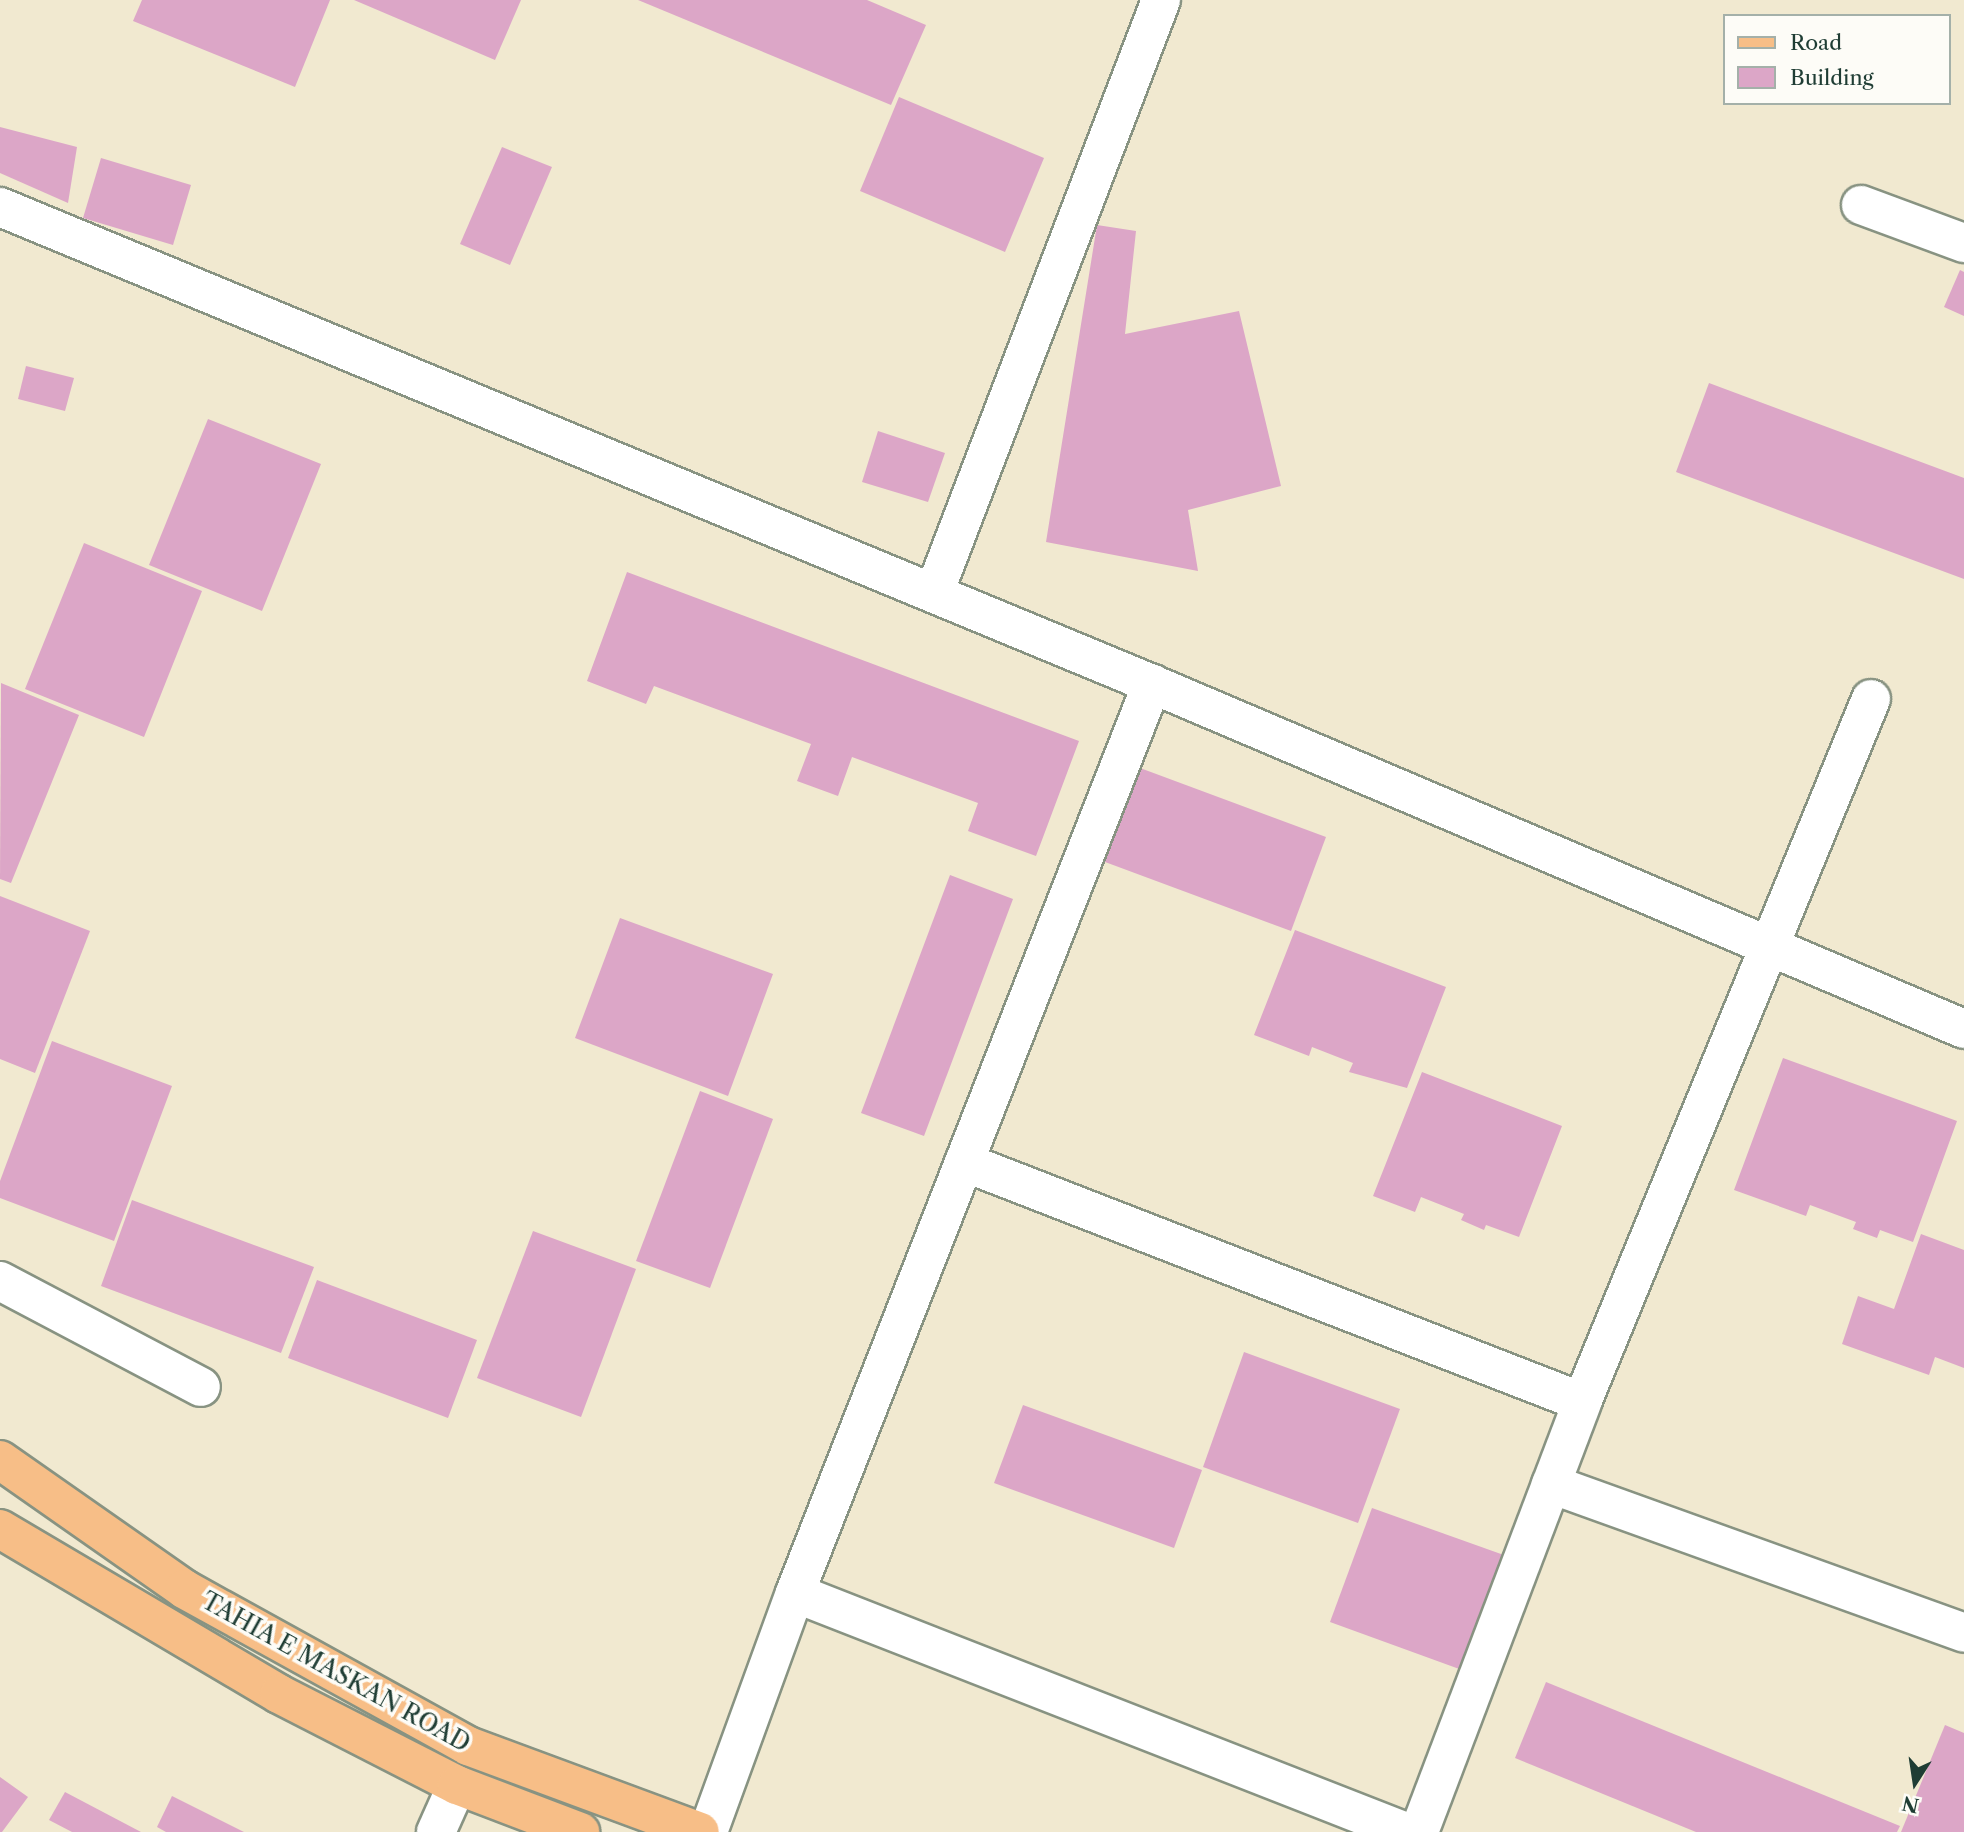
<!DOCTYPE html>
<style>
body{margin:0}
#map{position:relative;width:1964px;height:1832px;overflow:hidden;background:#f1e9d0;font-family:"Libre Caslon Text",serif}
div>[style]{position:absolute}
.building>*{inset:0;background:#dca6c7}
.roads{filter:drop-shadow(2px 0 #889382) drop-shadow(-2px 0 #889382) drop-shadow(0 2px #889382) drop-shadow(0 -2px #889382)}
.minor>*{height:38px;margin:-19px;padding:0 19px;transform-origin:19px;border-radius:19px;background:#fff}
.major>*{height:38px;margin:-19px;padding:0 19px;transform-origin:19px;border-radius:19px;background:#f7be87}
span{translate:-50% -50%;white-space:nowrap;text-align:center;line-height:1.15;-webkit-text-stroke:7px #fdfcf7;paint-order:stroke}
.street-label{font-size:24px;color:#1f3d34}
.legend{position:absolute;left:1723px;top:14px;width:228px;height:91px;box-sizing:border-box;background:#fdfcf7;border:2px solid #a4b0a9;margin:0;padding:9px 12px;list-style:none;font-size:21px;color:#1f3d34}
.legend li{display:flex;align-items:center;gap:14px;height:35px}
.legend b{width:35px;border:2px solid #a4b0a9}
.north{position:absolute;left:1880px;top:1748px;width:70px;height:70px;-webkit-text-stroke:5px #fdfcf7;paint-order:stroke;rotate:192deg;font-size:19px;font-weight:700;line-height:28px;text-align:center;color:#1f3d34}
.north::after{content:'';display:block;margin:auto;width:24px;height:32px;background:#1f3d34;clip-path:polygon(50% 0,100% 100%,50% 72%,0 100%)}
</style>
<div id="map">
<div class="building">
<div style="clip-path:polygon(142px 0,330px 0,295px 87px,133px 21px)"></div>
<div style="clip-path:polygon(354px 0,521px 0,495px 60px)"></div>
<div style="clip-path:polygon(638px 0,867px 0,926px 25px,891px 105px)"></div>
<div style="clip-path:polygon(899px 97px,1044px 158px,1005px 252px,860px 191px)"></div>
<div style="clip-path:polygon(0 127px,77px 147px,68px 203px,0 173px)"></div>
<div style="clip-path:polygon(502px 147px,552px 167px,510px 265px,460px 244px)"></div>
<div style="clip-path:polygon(101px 158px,191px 185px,173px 245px,83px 218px)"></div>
<div style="clip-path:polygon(1097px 225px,1136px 231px,1125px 334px,1239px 311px,1281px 486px,1188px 510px,1198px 571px,1046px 542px)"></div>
<div style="clip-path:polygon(1960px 270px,1964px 272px,1964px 316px,1944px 307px)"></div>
<div style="clip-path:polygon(26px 366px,74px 378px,65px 411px,18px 399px)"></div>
<div style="clip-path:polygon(1709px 383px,1964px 478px,1964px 579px,1676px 472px)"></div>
<div style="clip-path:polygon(208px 419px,321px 464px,262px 611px,149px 565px)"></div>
<div style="clip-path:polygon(878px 431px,945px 453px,928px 502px,862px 482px)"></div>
<div style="clip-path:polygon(84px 543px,202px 591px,144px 737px,25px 689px)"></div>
<div style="clip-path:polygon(627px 572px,1079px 741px,1036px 856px,968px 831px,978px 803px,852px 757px,838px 796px,797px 781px,811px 744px,654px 686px,646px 704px,587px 681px)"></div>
<div style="clip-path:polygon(1px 683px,79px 715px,11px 883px,0 879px)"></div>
<div style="clip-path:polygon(1132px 765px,1326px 837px,1291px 931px,1097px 859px)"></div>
<div style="clip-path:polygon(950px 875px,1013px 899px,924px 1136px,861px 1113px)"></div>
<div style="clip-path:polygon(0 896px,90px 931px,35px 1073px,0 1059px)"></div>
<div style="clip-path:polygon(620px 918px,773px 974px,728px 1096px,575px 1038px)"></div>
<div style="clip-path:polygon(1295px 930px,1446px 987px,1407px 1088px,1349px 1072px,1353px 1063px,1312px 1047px,1309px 1056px,1254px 1035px)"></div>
<div style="clip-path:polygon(52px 1041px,172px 1086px,114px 1241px,0 1198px,0 1181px)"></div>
<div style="clip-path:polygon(1783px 1058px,1957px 1121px,1913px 1242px,1880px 1230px,1877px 1238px,1853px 1229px,1856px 1222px,1810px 1205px,1806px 1216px,1734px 1190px)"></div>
<div style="clip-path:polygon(1422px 1072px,1562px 1126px,1519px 1237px,1486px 1225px,1484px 1230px,1461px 1220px,1464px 1214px,1421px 1197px,1415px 1212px,1373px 1196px)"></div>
<div style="clip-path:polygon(700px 1091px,773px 1119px,710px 1288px,636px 1261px)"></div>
<div style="clip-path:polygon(132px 1200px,314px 1267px,281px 1353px,101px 1286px)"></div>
<div style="clip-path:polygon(533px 1231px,636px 1269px,581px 1417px,477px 1378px)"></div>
<div style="clip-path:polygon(1921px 1234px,1964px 1250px,1964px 1368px,1935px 1357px,1929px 1375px,1842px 1344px,1858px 1296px,1894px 1309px)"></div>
<div style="clip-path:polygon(317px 1280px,477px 1340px,448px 1418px,288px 1358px)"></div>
<div style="clip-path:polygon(1244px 1352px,1400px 1409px,1358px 1523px,1203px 1467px)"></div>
<div style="clip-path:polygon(1023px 1405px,1202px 1470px,1174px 1548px,994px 1483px)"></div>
<div style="clip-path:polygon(1372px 1508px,1515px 1559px,1473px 1674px,1330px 1622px)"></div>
<div style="clip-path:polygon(1546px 1682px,1900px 1826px,1897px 1832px,1696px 1832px,1515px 1758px)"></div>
<div style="clip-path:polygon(1945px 1725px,1964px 1733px,1964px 1832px,1901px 1832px)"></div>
<div style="clip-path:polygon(0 1777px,28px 1797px,2px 1832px,0 1832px)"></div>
<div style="clip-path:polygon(65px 1792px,141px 1832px,72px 1832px,49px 1820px)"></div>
<div style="clip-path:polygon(172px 1796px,244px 1832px,166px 1832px,157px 1827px)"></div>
</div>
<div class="roads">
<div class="minor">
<div style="left:1861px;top:205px;width:110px;rotate:20.3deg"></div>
<div style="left:0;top:207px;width:1247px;rotate:22.49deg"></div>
<div style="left:1152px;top:684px;width:882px;rotate:23.02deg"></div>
<div style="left:934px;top:593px;width:635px;rotate:-69.05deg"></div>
<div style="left:964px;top:1162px;width:663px;rotate:21.22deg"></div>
<div style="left:0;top:1281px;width:227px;rotate:27.8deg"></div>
<div style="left:1551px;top:1484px;width:439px;rotate:19.8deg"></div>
<div style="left:795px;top:1593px;width:656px;rotate:21.36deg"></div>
<div style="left:436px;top:1832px;width:51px;rotate:-65.9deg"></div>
<div style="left:708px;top:1832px;width:254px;rotate:-70deg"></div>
<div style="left:795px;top:1593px;width:977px;rotate:-68.56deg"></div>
<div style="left:1419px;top:1832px;width:460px;rotate:-69.2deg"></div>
<div style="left:1582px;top:1402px;width:760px;rotate:-67.65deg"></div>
</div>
<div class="major">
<div style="left:0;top:1460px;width:225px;rotate:35deg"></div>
<div style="left:184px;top:1589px;width:325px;rotate:28.9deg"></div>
<div style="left:468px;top:1746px;width:247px;rotate:20.3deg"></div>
<div style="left:0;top:1529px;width:324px;rotate:30.6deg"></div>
<div style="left:279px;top:1694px;width:200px;rotate:27.1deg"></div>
<div style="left:457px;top:1785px;width:132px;rotate:20.9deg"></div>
</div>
</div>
<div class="street-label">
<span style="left:336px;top:1672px;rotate:29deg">TAHIA E MASKAN ROAD</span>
</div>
<ul class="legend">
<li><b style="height:9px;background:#f7be87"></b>Road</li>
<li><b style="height:19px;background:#dca6c7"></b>Building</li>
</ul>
<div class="north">N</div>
</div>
